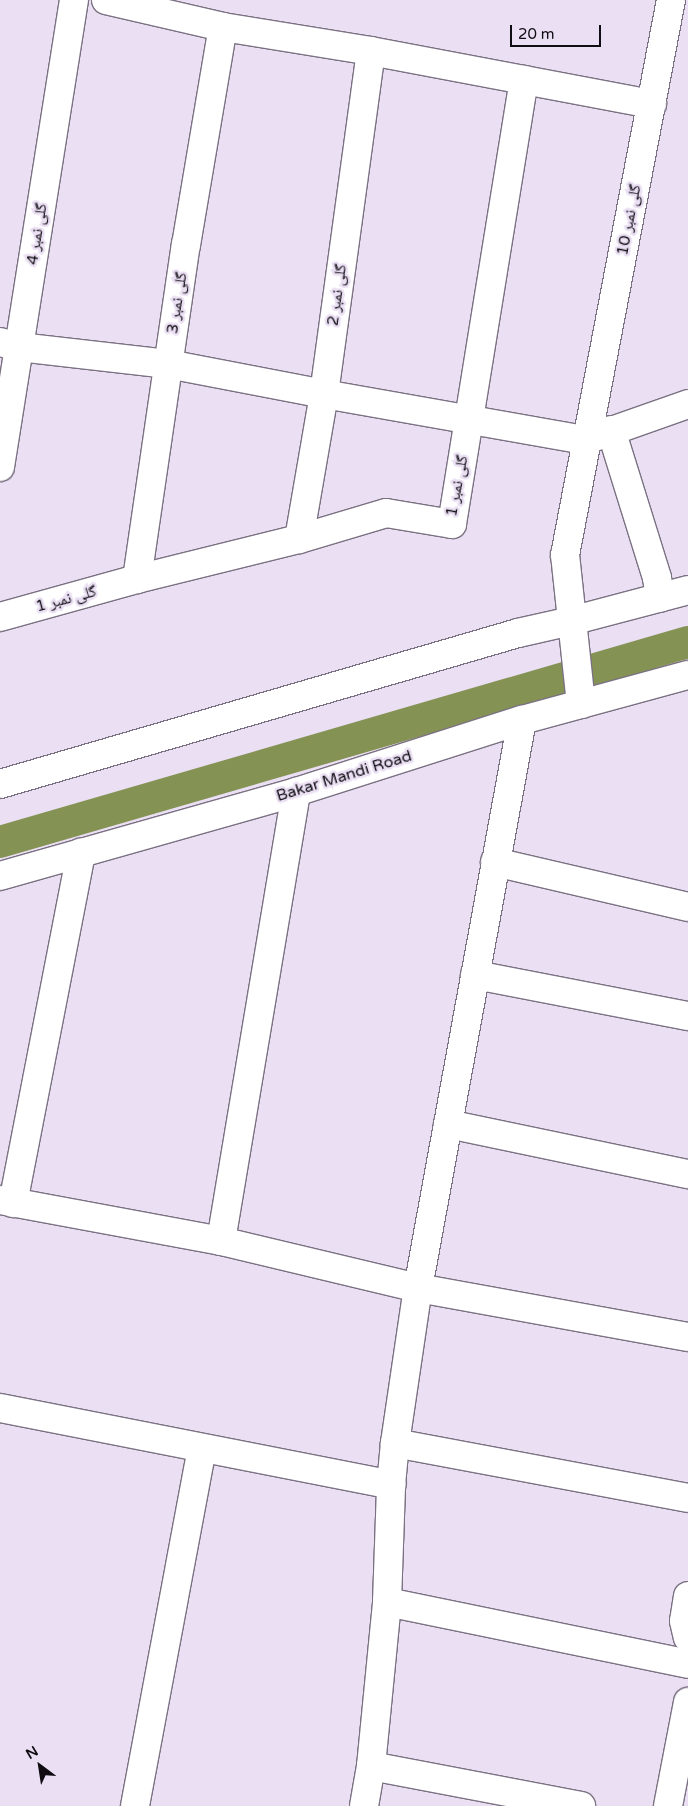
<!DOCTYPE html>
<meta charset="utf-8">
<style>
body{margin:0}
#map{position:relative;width:688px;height:1806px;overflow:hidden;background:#eadff3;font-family:"Varela Round","Noto Naskh Arabic",sans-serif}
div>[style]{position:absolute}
.canal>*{height:32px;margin:-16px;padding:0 16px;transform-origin:16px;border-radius:16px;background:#849253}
.roads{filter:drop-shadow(1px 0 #7a7182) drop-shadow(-1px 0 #7a7182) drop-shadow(0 1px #7a7182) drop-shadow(0 -1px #7a7182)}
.minor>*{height:28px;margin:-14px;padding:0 14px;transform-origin:14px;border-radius:14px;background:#fff}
span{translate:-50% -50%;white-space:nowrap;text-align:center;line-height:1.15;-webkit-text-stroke:5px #eadff3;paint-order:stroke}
.street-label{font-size:16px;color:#0f0c12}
.north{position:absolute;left:15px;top:1741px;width:50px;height:50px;-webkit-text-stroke:4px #eadff3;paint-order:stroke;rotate:329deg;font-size:14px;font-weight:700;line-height:20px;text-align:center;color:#0f0c12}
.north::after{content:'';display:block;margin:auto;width:18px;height:22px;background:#0f0c12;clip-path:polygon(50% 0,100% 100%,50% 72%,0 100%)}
.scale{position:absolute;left:510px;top:25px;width:91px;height:22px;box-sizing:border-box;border:2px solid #0f0c12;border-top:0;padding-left:6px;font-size:15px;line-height:18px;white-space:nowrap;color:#0f0c12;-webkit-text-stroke:4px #eadff3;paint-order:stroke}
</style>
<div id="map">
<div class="canal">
<div style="left:0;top:842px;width:716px;rotate:-16.21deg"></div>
</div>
<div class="roads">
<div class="minor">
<div style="left:106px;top:0;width:120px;rotate:13deg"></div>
<div style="left:223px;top:27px;width:150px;rotate:9.2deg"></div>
<div style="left:371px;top:51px;width:286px;rotate:10.7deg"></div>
<div style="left:0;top:342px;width:20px;rotate:15deg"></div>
<div style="left:19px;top:347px;width:150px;rotate:6.5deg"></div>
<div style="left:168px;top:364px;width:159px;rotate:10.9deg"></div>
<div style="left:324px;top:394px;width:266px;rotate:10deg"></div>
<div style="left:586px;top:440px;width:108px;rotate:-19.4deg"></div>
<div style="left:611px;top:430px;width:155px;rotate:72.7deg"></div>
<div style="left:657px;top:578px;width:20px;rotate:81deg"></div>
<div style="left:0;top:467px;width:473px;rotate:-81deg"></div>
<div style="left:299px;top:539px;width:147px;rotate:-80.2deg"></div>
<div style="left:324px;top:394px;width:346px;rotate:-82.2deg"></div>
<div style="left:137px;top:579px;width:338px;rotate:-81.7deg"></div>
<div style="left:186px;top:245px;width:221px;rotate:-80.4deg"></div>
<div style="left:0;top:617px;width:142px;rotate:-15.5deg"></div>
<div style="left:137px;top:579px;width:167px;rotate:-13.9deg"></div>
<div style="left:299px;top:539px;width:91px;rotate:-16.6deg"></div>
<div style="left:386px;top:513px;width:67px;rotate:9.5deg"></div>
<div style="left:452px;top:524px;width:450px;rotate:-80.8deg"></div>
<div style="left:581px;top:704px;width:150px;rotate:-96.1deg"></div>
<div style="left:565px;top:555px;width:565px;rotate:-79.19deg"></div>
<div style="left:0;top:784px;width:540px;rotate:-16.25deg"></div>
<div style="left:518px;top:633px;width:54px;rotate:-12.8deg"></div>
<div style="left:571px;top:621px;width:121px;rotate:-14.8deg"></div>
<div style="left:495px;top:862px;width:198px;rotate:13.1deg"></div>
<div style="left:0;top:876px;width:308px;rotate:-15.8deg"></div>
<div style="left:296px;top:792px;width:237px;rotate:-17.7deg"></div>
<div style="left:522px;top:720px;width:172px;rotate:-15.2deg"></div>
<div style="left:475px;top:975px;width:217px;rotate:10.9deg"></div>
<div style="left:448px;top:1124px;width:245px;rotate:11.8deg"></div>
<div style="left:0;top:1200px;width:225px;rotate:10.5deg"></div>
<div style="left:221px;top:1241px;width:203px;rotate:13.4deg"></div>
<div style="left:418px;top:1288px;width:274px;rotate:10.3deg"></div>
<div style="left:13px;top:1203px;width:357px;rotate:-79deg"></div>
<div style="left:221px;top:1241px;width:455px;rotate:-80.5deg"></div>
<div style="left:0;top:1408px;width:399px;rotate:11.1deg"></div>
<div style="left:395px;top:1443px;width:298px;rotate:10.6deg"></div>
<div style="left:688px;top:1596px;width:25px;rotate:99deg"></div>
<div style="left:684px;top:1621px;width:17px;rotate:77deg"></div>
<div style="left:387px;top:1602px;width:307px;rotate:11.6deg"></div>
<div style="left:371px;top:1766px;width:214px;rotate:10.8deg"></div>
<div style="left:135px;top:1806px;width:363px;rotate:-79.4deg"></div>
<div style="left:364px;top:1806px;width:41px;rotate:-80.1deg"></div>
<div style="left:371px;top:1766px;width:165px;rotate:-84.4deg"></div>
<div style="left:387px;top:1602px;width:117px;rotate:-88deg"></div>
<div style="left:391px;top:1485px;width:42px;rotate:-84.6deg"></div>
<div style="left:395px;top:1443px;width:157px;rotate:-81.6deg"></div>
<div style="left:418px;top:1288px;width:577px;rotate:-79.62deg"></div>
<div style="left:668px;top:1806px;width:106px;rotate:-79.1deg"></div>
</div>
</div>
<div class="street-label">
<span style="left:629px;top:220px;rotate:-79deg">گلی نمبر 10</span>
<span style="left:37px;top:234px;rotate:-81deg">گلی نمبر 4</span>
<span style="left:337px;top:295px;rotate:-82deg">گلی نمبر 2</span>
<span style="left:177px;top:303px;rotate:-81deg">گلی نمبر 3</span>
<span style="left:457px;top:486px;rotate:-79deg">گلی نمبر 1</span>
<span style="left:66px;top:599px;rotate:-15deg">گلی نمبر 1</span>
<span style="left:344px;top:776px;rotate:-17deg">Bakar Mandi Road</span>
</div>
<div class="north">N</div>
<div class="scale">20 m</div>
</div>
